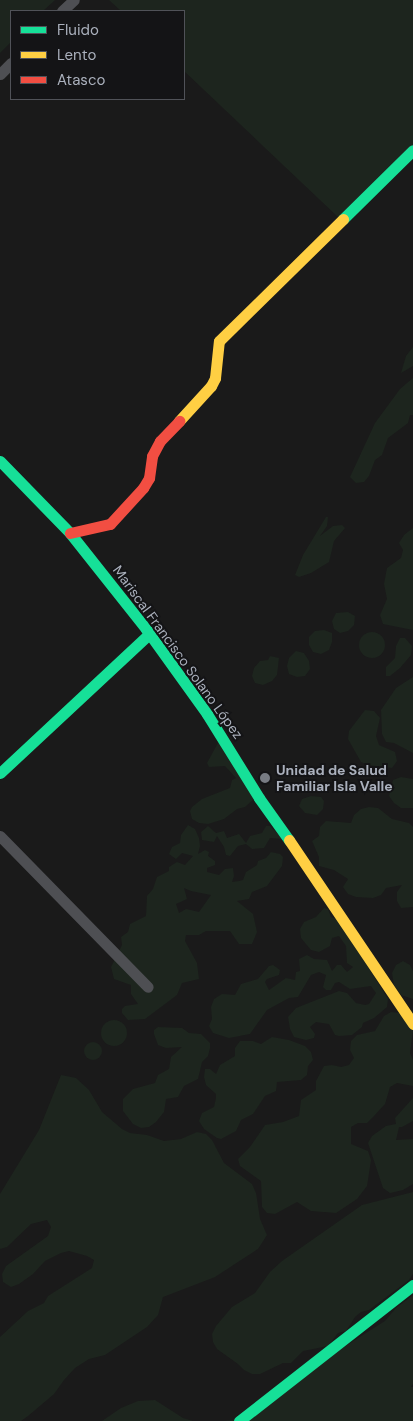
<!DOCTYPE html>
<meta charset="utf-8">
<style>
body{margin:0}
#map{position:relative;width:413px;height:1421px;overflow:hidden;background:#1a1a1a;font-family:"DM Sans",sans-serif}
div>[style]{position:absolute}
.green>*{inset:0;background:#1d251e}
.round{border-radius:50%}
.street>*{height:11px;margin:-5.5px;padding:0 5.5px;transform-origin:5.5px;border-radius:5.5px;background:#4e4f53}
.fast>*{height:11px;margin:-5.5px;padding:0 5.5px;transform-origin:5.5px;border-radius:5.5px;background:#16e098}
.slow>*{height:11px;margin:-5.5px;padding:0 5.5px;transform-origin:5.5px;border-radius:5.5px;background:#ffcf43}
.jam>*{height:11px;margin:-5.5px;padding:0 5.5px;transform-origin:5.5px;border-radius:5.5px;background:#f24e42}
.dots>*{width:14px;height:14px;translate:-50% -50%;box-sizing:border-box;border:2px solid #141416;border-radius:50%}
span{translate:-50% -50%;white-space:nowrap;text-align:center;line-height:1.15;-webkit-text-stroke:4px #141416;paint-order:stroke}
.street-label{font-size:14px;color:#aab0bc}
.poi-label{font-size:14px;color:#aab0bc;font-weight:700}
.left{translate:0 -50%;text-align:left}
.legend{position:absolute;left:10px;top:10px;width:175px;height:90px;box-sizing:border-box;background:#141416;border:1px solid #505258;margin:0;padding:6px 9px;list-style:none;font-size:15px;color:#aab0bc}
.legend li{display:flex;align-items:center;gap:10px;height:25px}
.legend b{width:25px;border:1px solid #505258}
</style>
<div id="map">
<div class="green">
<div style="clip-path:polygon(0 0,55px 0,43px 11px,11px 11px,11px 42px,0 53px)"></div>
<div style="clip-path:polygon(109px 0,413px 0,413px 145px,339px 218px,184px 71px,184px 11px,121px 11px)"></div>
<div style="clip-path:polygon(413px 347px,413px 366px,401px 373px,406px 356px)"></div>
<div style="clip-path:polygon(413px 378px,413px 415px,410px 415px,408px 423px,388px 438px,382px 455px,375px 460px,369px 476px,364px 482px,356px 483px,350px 477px,375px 423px,400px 389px)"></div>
<div style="clip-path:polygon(326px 517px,328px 517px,327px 526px,320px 536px,333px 526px,342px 525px,345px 528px,334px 541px,329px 562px,311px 573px,299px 577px,295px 575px,303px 555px)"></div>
<div style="clip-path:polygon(413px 528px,413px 630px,383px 624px,380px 615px,387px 599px,384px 584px,387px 568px,401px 558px,403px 550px,399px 543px,404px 535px)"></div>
<div style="clip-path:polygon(348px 612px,355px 616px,354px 625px,348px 631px,340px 633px,334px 629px,332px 621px,336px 613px)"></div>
<div style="clip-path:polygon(324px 630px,332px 633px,332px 642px,329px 650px,321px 654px,313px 652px,309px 645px,309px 637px,315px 631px)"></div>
<div class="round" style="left:359px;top:632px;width:26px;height:26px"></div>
<div style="clip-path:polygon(400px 638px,405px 638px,412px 646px,411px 655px,400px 668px,390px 676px,386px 676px,386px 667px,395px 658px,396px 646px)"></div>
<div style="clip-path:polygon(296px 651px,304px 653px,309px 661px,310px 669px,305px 676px,297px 677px,289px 674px,287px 666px,289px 658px)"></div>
<div style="clip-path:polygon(270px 656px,279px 658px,277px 675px,272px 681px,263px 685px,255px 683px,252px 676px,254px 668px,260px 661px,268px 660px)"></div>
<div style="clip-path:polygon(413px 677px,413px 753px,394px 743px,386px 742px,382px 734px,381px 710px,396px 688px)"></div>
<div style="clip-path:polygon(365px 710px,374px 711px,380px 718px,376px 736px,379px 745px,395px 752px,397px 761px,392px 768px,368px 765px,361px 762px,348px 739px,349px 731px)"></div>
<div style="clip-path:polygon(219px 741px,254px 799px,245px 807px,237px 809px,224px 819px,208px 824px,199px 823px,192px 819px,190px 811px,192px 807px,202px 799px,230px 788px,232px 780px,236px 778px,225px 766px,209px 767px,207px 763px)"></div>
<div style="clip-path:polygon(401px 777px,413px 779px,413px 808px,401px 808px,394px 803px,389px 796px,393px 780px)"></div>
<div style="clip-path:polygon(311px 796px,321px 797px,324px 801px,323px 809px,317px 815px,305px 813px,299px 806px,302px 799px)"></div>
<div style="clip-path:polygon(369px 807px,378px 808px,392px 819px,409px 823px,413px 827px,413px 907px,401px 908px,397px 901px,397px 892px,402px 885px,386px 888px,381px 895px,373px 898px,356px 897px,348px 894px,343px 887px,348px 879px,334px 870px,319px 866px,319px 857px,312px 841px,319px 836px,320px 827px,326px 821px,351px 823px,354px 815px,361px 809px)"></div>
<div style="clip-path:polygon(evenodd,188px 825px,195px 829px,199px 838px,200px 846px,198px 854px,205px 850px,209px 852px,208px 856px,215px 861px,215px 865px,207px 868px,207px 872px,219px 875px,225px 869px,233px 868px,234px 876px,232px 882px,239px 881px,243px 880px,246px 872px,257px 865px,258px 861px,266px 858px,271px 852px,280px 854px,283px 857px,282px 866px,267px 886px,252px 892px,249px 899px,237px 901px,253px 914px,257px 932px,252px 944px,239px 944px,230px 931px,206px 931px,199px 935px,186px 935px,185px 941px,197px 963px,199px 979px,182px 983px,177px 995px,145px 1019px,128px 1020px,122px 1013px,122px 1009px,125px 1006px,138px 1004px,131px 994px,131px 985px,114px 979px,111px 967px,122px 945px,121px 937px,128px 932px,130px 924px,146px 916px,147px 896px,153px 889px,157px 877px,169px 871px,169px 867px,177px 862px,185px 865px,193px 856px,182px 853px,176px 859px,169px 854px,172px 847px,180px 843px,181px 835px,188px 825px,184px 888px,191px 891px,211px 895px,199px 912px,186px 909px,179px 913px,176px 904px,187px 899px,184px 888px)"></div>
<div style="clip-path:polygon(208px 826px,216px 833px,224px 831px,227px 838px,239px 834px,246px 843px,250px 836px,262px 833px,266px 826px,270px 826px,283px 839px,270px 838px,264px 848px,252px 849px,246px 844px,238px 846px,230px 856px,226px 855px,224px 847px,217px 836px,214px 842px,202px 840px,201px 832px)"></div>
<div style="clip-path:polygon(324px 908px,328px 909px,331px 917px,339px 920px,388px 999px,387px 1007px,374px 1018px,363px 1023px,362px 1027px,352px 1035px,339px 1036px,335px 1035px,329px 1024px,316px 1022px,310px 1027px,315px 1034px,314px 1038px,306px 1040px,294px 1037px,290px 1029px,288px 1017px,296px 1008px,339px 991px,347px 993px,356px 1003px,365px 1005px,369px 1004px,376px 993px,371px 986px,350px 989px,339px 982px,335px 983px,331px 990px,326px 990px,323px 987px,326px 975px,319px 972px,311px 975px,298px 997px,289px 998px,267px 1010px,250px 1034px,229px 1038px,213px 1033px,209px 1026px,212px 1019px,211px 1007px,214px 999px,222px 994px,235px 995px,241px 984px,258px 979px,269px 966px,273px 965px,280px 970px,279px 975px,267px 979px,265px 982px,269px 990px,286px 978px,295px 980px,296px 972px,300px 971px,299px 959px,307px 955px,314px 959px,327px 960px,332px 971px,337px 965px,341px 965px,347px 972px,353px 967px,347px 963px,346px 946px,339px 936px,332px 938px,330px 946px,319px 952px,311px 950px,301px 938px,300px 929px,304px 922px,316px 917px)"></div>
<div style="clip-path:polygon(403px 961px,410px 965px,413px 971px,413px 999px,401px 995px,394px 985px,392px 973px,396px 965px)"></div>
<div style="clip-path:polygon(391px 1012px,400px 1013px,413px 1030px,410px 1053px,413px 1060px,413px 1086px,397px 1083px,390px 1087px,385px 1104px,373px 1117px,367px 1123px,358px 1123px,351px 1127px,351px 1144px,368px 1151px,371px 1160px,367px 1186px,357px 1199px,336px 1213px,311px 1211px,297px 1202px,275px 1214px,267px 1213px,262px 1207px,261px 1181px,240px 1166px,238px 1159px,250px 1147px,265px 1125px,283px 1122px,299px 1116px,301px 1100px,316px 1090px,316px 1081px,324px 1066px,332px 1065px,341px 1067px,349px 1065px,354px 1058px,350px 1050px,351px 1041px,357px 1035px,375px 1031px,384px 1016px)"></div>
<div class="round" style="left:101px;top:1020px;width:26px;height:26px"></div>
<div style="clip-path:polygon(158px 1027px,182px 1028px,189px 1033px,201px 1034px,210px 1043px,210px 1048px,208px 1056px,202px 1062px,198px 1079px,184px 1086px,178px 1097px,166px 1099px,164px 1112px,156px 1122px,149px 1127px,141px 1128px,133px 1124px,123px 1111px,123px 1099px,133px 1089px,155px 1083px,158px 1075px,169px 1069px,171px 1057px,182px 1047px,166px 1048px,158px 1045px,154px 1034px,154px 1030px)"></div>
<div style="clip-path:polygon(272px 1037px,289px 1040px,305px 1046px,311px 1052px,313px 1060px,308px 1066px,307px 1075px,301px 1080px,277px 1082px,276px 1091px,265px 1096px,253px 1114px,241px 1120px,236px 1131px,221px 1139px,217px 1138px,204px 1129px,199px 1121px,202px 1113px,214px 1107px,216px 1098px,216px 1094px,206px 1085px,204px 1077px,205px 1069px,210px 1069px,216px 1074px,220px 1065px,235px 1056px,235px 1048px,240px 1041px,253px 1041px,261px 1044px)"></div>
<div class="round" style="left:84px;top:1042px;width:18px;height:18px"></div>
<div style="clip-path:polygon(61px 1075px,76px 1078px,89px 1090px,102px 1112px,122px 1129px,130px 1133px,147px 1135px,164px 1141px,181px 1139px,197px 1132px,206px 1134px,212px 1140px,224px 1163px,252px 1184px,256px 1193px,260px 1219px,267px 1235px,258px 1249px,215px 1277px,163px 1297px,158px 1315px,147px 1327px,105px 1355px,89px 1359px,75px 1368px,64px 1380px,54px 1394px,28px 1416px,21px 1421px,0 1421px,0 1337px,28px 1311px,44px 1303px,48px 1296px,92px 1268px,94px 1260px,87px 1256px,69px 1251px,61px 1253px,45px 1261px,33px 1274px,19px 1284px,11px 1287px,3px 1282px,2px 1274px,6px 1266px,48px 1236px,51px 1227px,47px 1220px,31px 1224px,7px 1247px,0 1249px,0 1194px,39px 1130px)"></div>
<div style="clip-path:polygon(413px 1098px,413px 1121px,402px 1127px,399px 1127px,396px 1140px,413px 1139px,413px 1184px,403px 1190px,390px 1193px,383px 1188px,368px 1143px,372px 1136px,386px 1126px,396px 1124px,395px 1118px)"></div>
<div style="clip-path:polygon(413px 1192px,413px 1274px,409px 1280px,369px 1310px,361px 1312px,355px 1317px,346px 1331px,338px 1333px,328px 1346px,303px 1351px,291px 1363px,283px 1363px,260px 1374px,252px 1374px,244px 1370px,238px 1364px,217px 1349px,213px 1342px,212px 1334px,216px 1326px,232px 1307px,255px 1293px,270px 1272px,282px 1261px,362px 1205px)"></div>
<div style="clip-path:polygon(413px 1295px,413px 1384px,411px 1387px,413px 1387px,413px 1421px,222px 1421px,233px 1420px,301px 1374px,385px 1321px,396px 1308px)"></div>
<div style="clip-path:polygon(155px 1400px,183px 1418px,193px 1421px,102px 1421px,121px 1408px,138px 1401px)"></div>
</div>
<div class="street">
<div style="left:62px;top:11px;width:16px;rotate:-43deg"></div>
<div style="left:0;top:74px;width:16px;rotate:-45deg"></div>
<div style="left:0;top:836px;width:211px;rotate:45.6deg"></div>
</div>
<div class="fast">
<div style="left:343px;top:219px;width:98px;rotate:-44.6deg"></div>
<div style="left:0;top:461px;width:100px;rotate:45.8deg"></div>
<div style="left:70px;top:533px;width:122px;rotate:51.6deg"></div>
<div style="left:146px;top:629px;width:105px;rotate:54.3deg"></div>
<div style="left:207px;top:714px;width:99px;rotate:58.2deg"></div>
<div style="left:259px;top:798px;width:52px;rotate:54.5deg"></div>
<div style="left:0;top:773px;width:204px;rotate:-43deg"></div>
<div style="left:239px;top:1421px;width:221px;rotate:-38deg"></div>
</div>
<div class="slow">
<div style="left:179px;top:421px;width:47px;rotate:-47.6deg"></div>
<div style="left:211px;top:386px;width:9px;rotate:-63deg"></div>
<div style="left:215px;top:378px;width:37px;rotate:-84deg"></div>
<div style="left:219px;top:341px;width:174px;rotate:-44.5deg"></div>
<div style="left:289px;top:840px;width:222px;rotate:56deg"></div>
</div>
<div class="jam">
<div style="left:70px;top:533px;width:41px;rotate:-12.7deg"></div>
<div style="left:110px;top:524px;width:49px;rotate:-47.5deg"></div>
<div style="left:143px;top:488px;width:12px;rotate:-59deg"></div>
<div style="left:149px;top:478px;width:22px;rotate:-82deg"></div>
<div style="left:152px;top:456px;width:17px;rotate:-62deg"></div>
<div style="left:160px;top:441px;width:28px;rotate:-46deg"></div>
</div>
<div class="dots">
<div style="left:265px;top:778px;background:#787c83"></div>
</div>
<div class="street-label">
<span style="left:178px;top:652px;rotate:54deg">Mariscal Francisco Solano López</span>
</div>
<div class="poi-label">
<span class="left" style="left:276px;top:778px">Unidad de Salud<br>Familiar Isla Valle</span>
</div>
<ul class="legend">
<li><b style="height:6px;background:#16e098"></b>Fluido</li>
<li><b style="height:6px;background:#ffcf43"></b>Lento</li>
<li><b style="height:6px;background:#f24e42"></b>Atasco</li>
</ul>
</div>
